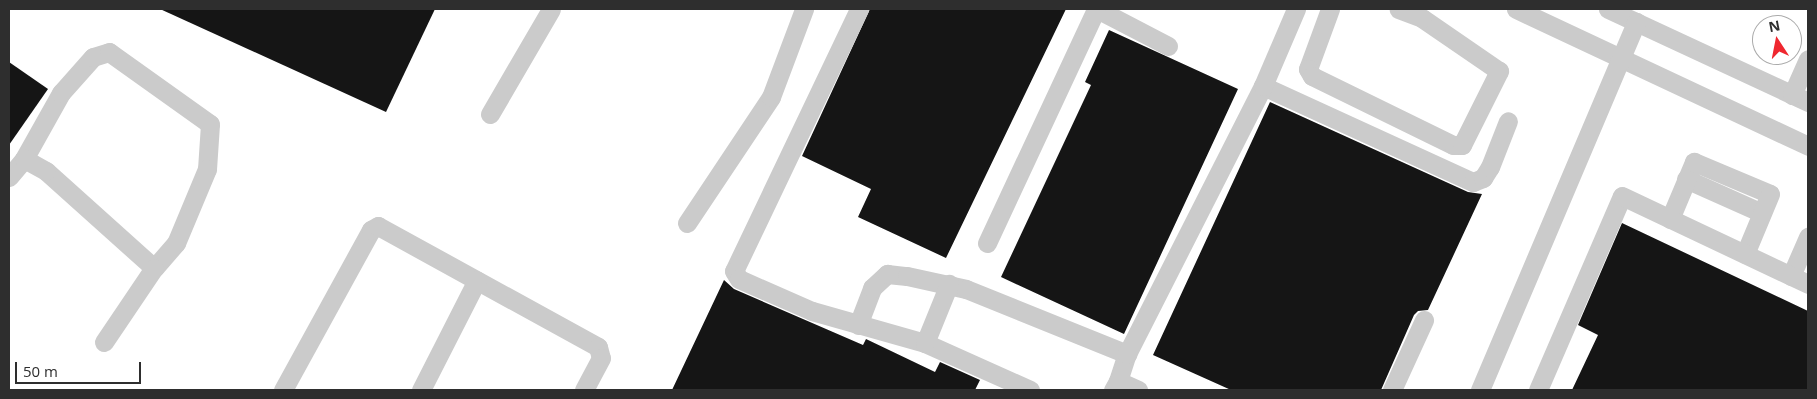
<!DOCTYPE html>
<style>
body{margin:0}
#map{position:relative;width:1817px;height:399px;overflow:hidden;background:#fff;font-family:"Open Sans",sans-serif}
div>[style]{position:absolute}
.building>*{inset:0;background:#151515}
.minor>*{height:19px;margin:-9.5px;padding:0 9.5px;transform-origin:9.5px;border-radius:9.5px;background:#cbcbcb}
span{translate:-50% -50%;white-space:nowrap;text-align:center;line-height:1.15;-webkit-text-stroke:5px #fff;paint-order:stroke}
.frame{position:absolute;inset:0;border:10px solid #2e2e2e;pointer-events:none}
.north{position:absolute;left:1752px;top:15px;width:50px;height:50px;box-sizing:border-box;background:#fff;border:1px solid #ababab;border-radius:50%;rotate:349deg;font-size:14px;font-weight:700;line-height:20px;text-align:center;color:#2e2e2e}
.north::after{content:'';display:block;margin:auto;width:18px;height:22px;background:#ef272f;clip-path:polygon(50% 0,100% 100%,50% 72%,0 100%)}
.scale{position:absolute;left:15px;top:362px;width:126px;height:22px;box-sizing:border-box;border:2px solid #2e2e2e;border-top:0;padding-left:6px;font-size:15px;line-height:18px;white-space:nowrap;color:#2e2e2e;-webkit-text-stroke:4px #fff;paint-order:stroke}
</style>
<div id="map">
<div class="building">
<div style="clip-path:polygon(160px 9px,435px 9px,386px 112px)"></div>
<div style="clip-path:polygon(870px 9px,1066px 9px,946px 258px,858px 217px,871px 189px,802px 156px)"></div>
<div style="clip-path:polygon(1109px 30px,1238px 89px,1124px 334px,1001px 277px,1091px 85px,1085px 82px)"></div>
<div style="clip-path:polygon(9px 62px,48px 89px,9px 145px)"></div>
<div style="clip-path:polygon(1270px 102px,1468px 192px,1482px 194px,1428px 310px,1418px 311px,1414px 315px,1381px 390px,1231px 390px,1153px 355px)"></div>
<div style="clip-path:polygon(1622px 223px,1808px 311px,1808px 390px,1572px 390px,1598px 335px,1578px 325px)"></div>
<div style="clip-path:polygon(724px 280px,734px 289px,863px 345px,866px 339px,935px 372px,940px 362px,980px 380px,975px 390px,672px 390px)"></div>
</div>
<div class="minor">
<div style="left:859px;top:9px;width:290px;rotate:115.5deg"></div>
<div style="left:734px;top:271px;width:9px;rotate:58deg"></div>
<div style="left:739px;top:279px;width:80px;rotate:23.7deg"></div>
<div style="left:812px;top:311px;width:117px;rotate:15.8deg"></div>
<div style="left:925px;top:343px;width:115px;rotate:24.1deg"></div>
<div style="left:1097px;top:9px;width:80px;rotate:27.5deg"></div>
<div style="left:1330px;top:9px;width:64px;rotate:110.1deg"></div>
<div style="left:1308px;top:69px;width:8px;rotate:60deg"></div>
<div style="left:1312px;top:76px;width:157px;rotate:26.1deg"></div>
<div style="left:1453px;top:145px;width:9px"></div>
<div style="left:1462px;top:145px;width:83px;rotate:-63.4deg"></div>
<div style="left:1499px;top:71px;width:93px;rotate:-145.5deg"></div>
<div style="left:1422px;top:18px;width:25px;rotate:-159deg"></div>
<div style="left:1516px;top:9px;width:323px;rotate:25.1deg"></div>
<div style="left:1608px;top:9px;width:221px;rotate:24.9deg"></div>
<div style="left:1263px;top:86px;width:231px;rotate:24.6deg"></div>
<div style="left:1473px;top:182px;width:11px;rotate:-22deg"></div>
<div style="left:1483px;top:178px;width:13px;rotate:-58deg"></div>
<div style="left:1490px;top:167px;width:49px;rotate:-68.6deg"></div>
<div style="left:1792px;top:95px;width:39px;rotate:-66deg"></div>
<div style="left:490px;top:114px;width:121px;rotate:-59.8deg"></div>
<div style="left:9px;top:177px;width:23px;rotate:-50deg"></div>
<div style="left:24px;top:159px;width:76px;rotate:-60.7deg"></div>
<div style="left:61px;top:93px;width:48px;rotate:-48.4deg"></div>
<div style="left:93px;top:57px;width:17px;rotate:-17deg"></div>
<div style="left:109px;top:52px;width:124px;rotate:35.5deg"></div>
<div style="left:210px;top:124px;width:45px;rotate:93.8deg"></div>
<div style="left:207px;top:169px;width:80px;rotate:112.7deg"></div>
<div style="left:176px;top:243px;width:33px;rotate:131deg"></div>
<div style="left:154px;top:268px;width:145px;rotate:-138.1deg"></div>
<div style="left:46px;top:171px;width:25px;rotate:-151deg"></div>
<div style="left:1686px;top:179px;width:83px;rotate:24.1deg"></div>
<div style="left:1670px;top:219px;width:62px;rotate:-67.2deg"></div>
<div style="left:1694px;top:162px;width:82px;rotate:22.8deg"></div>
<div style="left:1770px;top:194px;width:65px;rotate:112.6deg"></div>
<div style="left:687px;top:223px;width:151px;rotate:-56.3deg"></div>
<div style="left:771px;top:97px;width:94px;rotate:-69.4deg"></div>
<div style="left:987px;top:243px;width:258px;rotate:-65deg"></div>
<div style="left:1791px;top:276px;width:43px;rotate:-66.4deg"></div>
<div style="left:858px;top:325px;width:40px;rotate:-69deg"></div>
<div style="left:872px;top:288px;width:21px;rotate:-43deg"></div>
<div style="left:887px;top:274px;width:20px;rotate:6deg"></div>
<div style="left:907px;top:276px;width:60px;rotate:12.4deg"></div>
<div style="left:966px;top:289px;width:174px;rotate:22deg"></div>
<div style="left:104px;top:342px;width:89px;rotate:-56deg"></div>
<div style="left:925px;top:343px;width:64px;rotate:-67.9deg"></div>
<div style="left:1118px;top:381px;width:28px;rotate:-72deg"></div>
<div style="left:1127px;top:354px;width:301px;rotate:-63.1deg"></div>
<div style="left:1263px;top:86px;width:84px;rotate:-66.8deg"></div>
<div style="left:283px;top:390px;width:183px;rotate:-61.2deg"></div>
<div style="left:371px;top:230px;width:8px;rotate:-30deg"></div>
<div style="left:378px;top:226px;width:251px;rotate:28.8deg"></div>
<div style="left:598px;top:347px;width:11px;rotate:75deg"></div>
<div style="left:601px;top:358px;width:36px;rotate:118deg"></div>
<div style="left:421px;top:390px;width:123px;rotate:-63deg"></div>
<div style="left:1113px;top:390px;width:10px;rotate:-61deg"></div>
<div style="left:1118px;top:381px;width:22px;rotate:24deg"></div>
<div style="left:1392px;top:390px;width:77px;rotate:-65.4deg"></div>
<div style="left:1480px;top:390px;width:400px;rotate:-67deg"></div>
<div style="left:1538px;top:390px;width:211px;rotate:-66.6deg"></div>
<div style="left:1622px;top:196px;width:206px;rotate:25.3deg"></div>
</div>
<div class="frame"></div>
<div class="north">N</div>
<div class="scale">50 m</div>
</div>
